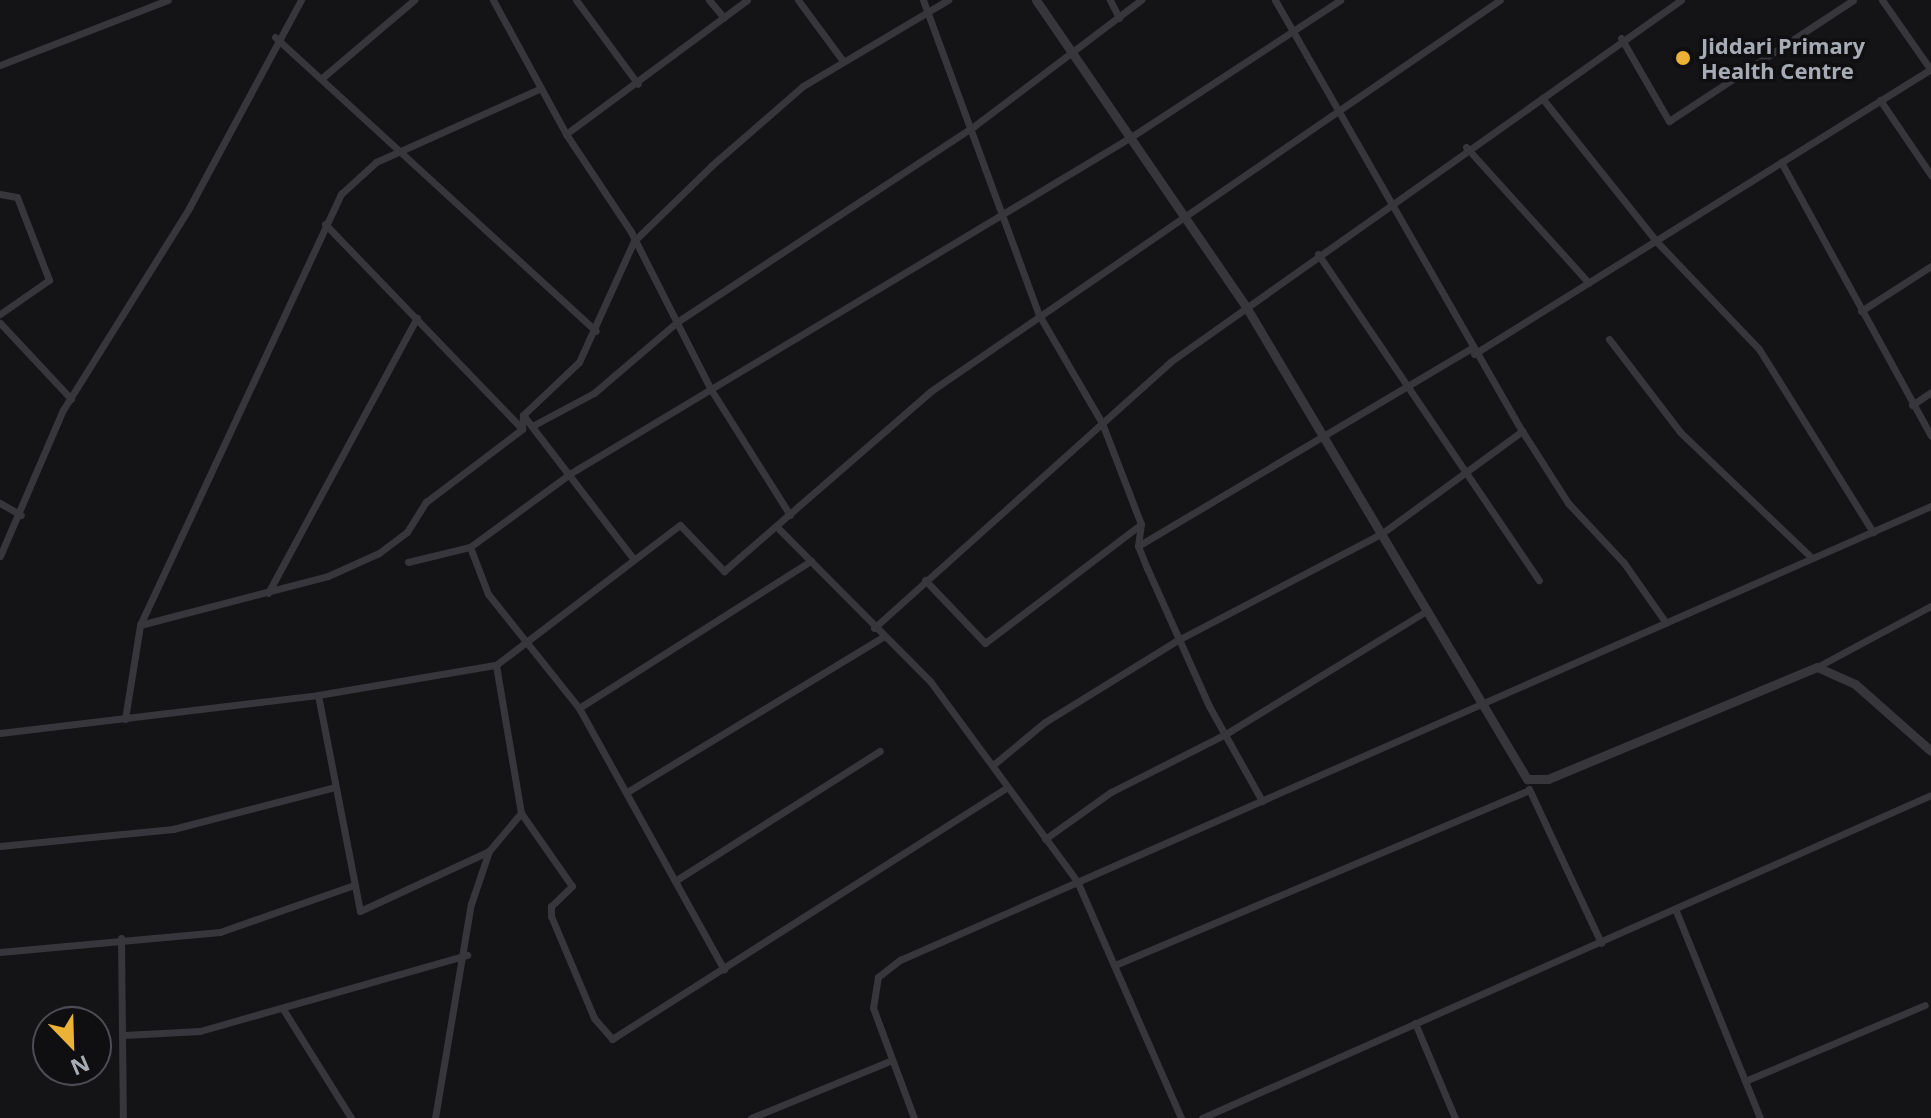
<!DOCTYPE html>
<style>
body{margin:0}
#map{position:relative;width:1931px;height:1118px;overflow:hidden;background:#141416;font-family:"Noto Sans",sans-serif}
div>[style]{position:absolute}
.minor>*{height:7px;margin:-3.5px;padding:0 3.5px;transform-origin:3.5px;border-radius:3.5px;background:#36363b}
.tertiary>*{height:9px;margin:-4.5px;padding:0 4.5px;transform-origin:4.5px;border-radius:4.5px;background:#36363b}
.dots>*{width:22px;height:22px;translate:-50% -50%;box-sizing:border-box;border:4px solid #0f0f11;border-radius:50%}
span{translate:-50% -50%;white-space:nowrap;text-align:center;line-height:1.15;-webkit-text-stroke:7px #0f0f11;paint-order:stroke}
.poi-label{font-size:22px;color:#a7abb6;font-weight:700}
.left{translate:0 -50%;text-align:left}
.north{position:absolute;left:32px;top:1006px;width:80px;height:80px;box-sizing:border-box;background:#0f0f11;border:2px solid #4c4d53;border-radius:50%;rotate:157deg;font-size:22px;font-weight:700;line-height:32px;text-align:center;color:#a7abb6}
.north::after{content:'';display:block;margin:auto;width:28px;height:36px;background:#ecb236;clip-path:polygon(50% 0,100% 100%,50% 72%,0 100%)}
</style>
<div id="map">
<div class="minor">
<div style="left:493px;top:0;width:153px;rotate:61.4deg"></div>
<div style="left:566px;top:134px;width:118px;rotate:56.4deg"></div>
<div style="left:631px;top:232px;width:175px;rotate:63.1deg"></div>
<div style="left:710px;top:388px;width:150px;rotate:57.8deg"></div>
<div style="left:576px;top:0;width:104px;rotate:53.6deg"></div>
<div style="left:709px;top:0;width:23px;rotate:50deg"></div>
<div style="left:798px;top:0;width:76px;rotate:53.6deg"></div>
<div style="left:923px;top:0;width:336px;rotate:69.8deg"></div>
<div style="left:1039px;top:315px;width:125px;rotate:59.7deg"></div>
<div style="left:1102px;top:423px;width:108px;rotate:68.9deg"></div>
<div style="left:1141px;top:524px;width:22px;rotate:98deg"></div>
<div style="left:1138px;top:546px;width:24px;rotate:68deg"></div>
<div style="left:1147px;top:568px;width:151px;rotate:65.8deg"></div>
<div style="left:1209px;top:706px;width:109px;rotate:60.8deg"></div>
<div style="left:1110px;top:0;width:20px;rotate:63deg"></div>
<div style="left:1275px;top:0;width:497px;rotate:60.2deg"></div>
<div style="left:1522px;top:431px;width:85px;rotate:57.4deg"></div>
<div style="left:1568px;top:503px;width:82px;rotate:47deg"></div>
<div style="left:1624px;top:563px;width:73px;rotate:55deg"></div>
<div style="left:1882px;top:0;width:85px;rotate:55deg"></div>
<div style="left:275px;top:37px;width:435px;rotate:42.5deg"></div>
<div style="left:1621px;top:38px;width:96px;rotate:60deg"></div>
<div style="left:1669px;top:121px;width:220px;rotate:-33.3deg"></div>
<div style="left:0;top:65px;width:180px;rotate:-21.2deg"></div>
<div style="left:322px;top:78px;width:121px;rotate:-40.3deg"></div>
<div style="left:1542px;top:98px;width:184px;rotate:51.4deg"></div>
<div style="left:1657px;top:242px;width:148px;rotate:46.4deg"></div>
<div style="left:1759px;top:349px;width:216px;rotate:58.1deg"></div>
<div style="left:1880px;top:100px;width:91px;rotate:55.8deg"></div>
<div style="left:566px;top:134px;width:225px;rotate:-36.5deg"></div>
<div style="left:1466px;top:147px;width:183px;rotate:47.9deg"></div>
<div style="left:1781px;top:162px;width:312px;rotate:61.3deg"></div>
<div style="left:0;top:194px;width:17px;rotate:10deg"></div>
<div style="left:17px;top:197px;width:89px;rotate:68.9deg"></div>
<div style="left:49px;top:280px;width:60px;rotate:145.2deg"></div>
<div style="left:325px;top:224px;width:284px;rotate:46.1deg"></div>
<div style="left:1318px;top:254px;width:394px;rotate:55.9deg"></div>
<div style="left:1861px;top:311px;width:83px;rotate:-32.7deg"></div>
<div style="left:0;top:323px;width:104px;rotate:46.9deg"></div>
<div style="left:1609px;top:339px;width:117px;rotate:52.6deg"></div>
<div style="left:1680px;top:432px;width:181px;rotate:43.7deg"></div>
<div style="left:1474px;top:354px;width:539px;rotate:-31.95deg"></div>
<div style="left:1912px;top:405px;width:23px;rotate:-34deg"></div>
<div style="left:523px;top:415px;width:178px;rotate:52.5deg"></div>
<div style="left:534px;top:425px;width:68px;rotate:-28.1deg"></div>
<div style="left:594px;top:393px;width:109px;rotate:-40.5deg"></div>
<div style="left:677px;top:322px;width:354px;rotate:-33.4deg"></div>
<div style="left:973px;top:127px;width:211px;rotate:-37.1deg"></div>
<div style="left:0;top:503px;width:24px;rotate:30deg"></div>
<div style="left:777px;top:527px;width:217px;rotate:45.2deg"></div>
<div style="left:930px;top:681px;width:248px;rotate:53.7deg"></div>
<div style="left:1077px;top:881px;width:259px;rotate:66.3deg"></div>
<div style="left:1138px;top:546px;width:387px;rotate:-30.7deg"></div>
<div style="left:470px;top:547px;width:125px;rotate:-36.2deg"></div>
<div style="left:571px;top:473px;width:653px;rotate:-30.96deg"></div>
<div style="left:1131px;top:137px;width:250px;rotate:-33.2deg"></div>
<div style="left:0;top:556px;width:159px;rotate:-66.7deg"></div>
<div style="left:63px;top:410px;width:238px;rotate:-58deg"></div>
<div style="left:189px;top:208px;width:236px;rotate:-61.7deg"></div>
<div style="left:408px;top:562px;width:64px;rotate:-13.6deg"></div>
<div style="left:470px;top:547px;width:50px;rotate:69deg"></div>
<div style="left:488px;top:594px;width:146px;rotate:51.4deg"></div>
<div style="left:579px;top:708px;width:299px;rotate:61deg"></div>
<div style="left:925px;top:580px;width:87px;rotate:46.4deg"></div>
<div style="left:985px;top:643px;width:196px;rotate:-37.3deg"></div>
<div style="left:268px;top:593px;width:313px;rotate:-61.6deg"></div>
<div style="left:140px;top:625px;width:476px;rotate:-65deg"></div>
<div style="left:341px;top:194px;width:47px;rotate:-42.4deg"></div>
<div style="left:376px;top:162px;width:179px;rotate:-24.1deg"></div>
<div style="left:874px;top:628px;width:398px;rotate:-41.9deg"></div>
<div style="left:1170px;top:362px;width:626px;rotate:-35.31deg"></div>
<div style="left:1817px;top:667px;width:129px;rotate:-28.2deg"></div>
<div style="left:318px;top:695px;width:220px;rotate:79deg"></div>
<div style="left:360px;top:911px;width:142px;rotate:-24.9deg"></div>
<div style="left:579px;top:708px;width:275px;rotate:-32.4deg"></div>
<div style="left:125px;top:719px;width:95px;rotate:-80.9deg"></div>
<div style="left:140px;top:625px;width:194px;rotate:-14.6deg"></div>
<div style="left:328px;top:576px;width:56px;rotate:-24.3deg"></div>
<div style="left:379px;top:553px;width:35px;rotate:-37deg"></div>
<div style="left:407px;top:532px;width:36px;rotate:-58deg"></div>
<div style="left:426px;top:502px;width:121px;rotate:-37.2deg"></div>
<div style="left:522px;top:429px;width:14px;rotate:-86deg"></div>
<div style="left:523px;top:415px;width:77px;rotate:-43.4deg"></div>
<div style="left:579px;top:362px;width:133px;rotate:-65.6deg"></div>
<div style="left:634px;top:241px;width:107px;rotate:-44.2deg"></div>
<div style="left:711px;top:166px;width:122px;rotate:-41deg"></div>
<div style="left:803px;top:86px;width:169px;rotate:-30.7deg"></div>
<div style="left:0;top:733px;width:320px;rotate:-6.8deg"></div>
<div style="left:318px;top:695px;width:181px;rotate:-9.6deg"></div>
<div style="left:496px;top:665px;width:231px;rotate:-37.3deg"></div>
<div style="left:680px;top:525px;width:64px;rotate:46.3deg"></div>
<div style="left:724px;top:571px;width:274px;rotate:-41deg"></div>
<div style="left:931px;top:391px;width:690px;rotate:-34.5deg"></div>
<div style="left:993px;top:765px;width:67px;rotate:-39.6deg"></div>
<div style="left:1045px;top:722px;width:156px;rotate:-31.7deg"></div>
<div style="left:1178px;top:640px;width:229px;rotate:-27.6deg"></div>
<div style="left:1381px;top:534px;width:175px;rotate:-36.1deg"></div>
<div style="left:1529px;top:789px;width:170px;rotate:64.9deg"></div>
<div style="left:627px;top:792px;width:301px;rotate:-31.2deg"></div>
<div style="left:521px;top:813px;width:89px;rotate:55.1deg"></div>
<div style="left:572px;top:886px;width:29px;rotate:136deg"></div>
<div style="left:551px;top:906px;width:10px;rotate:90deg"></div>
<div style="left:551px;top:916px;width:111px;rotate:67.1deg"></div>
<div style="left:594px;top:1018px;width:28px;rotate:49deg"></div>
<div style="left:612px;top:1039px;width:467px;rotate:-32.5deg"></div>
<div style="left:1045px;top:839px;width:81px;rotate:-35.5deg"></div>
<div style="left:1111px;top:792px;width:127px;rotate:-26.8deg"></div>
<div style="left:1224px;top:735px;width:239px;rotate:-31.5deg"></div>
<div style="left:0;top:846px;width:174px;rotate:-5.6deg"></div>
<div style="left:173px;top:829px;width:167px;rotate:-14.5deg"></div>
<div style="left:678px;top:879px;width:239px;rotate:-32.4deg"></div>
<div style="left:1676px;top:911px;width:223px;rotate:67.9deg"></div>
<div style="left:121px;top:938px;width:180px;rotate:89.4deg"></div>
<div style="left:0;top:952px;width:221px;rotate:-5.2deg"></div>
<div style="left:220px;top:932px;width:139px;rotate:-19.3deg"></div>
<div style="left:1115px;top:965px;width:449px;rotate:-22.9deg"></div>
<div style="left:283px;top:1009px;width:128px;rotate:58deg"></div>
<div style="left:1415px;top:1023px;width:103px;rotate:67.2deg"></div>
<div style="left:124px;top:1035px;width:76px;rotate:-3deg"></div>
<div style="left:200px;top:1031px;width:278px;rotate:-15.9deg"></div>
<div style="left:1745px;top:1081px;width:195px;rotate:-22.9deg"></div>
<div style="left:435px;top:1118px;width:217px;rotate:-80.5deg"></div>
<div style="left:471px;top:904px;width:56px;rotate:-71.2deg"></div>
<div style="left:489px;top:851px;width:50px;rotate:-49.9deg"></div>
<div style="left:521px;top:813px;width:150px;rotate:-99.6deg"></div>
<div style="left:751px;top:1118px;width:150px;rotate:-22.3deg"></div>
<div style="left:914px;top:1118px;width:117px;rotate:-110.4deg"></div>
<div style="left:873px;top:1008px;width:31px;rotate:-81deg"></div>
<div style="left:878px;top:977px;width:28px;rotate:-38deg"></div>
<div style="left:900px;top:960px;width:1127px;rotate:-23.77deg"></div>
<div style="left:1202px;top:1118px;width:797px;rotate:-23.9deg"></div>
</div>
<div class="tertiary">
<div style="left:1036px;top:0;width:370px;rotate:55.6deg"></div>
<div style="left:1245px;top:305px;width:552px;rotate:59.25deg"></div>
<div style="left:1527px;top:779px;width:21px"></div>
<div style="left:1548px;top:779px;width:291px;rotate:-22.6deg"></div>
<div style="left:1817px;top:667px;width:42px;rotate:24.1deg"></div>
<div style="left:1855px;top:684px;width:101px;rotate:41.4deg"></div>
</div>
<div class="dots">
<div style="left:1683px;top:58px;background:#ecb236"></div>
</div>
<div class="poi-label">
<span class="left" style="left:1701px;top:58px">Jiddari Primary<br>Health Centre</span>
</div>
<div class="north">N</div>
</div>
